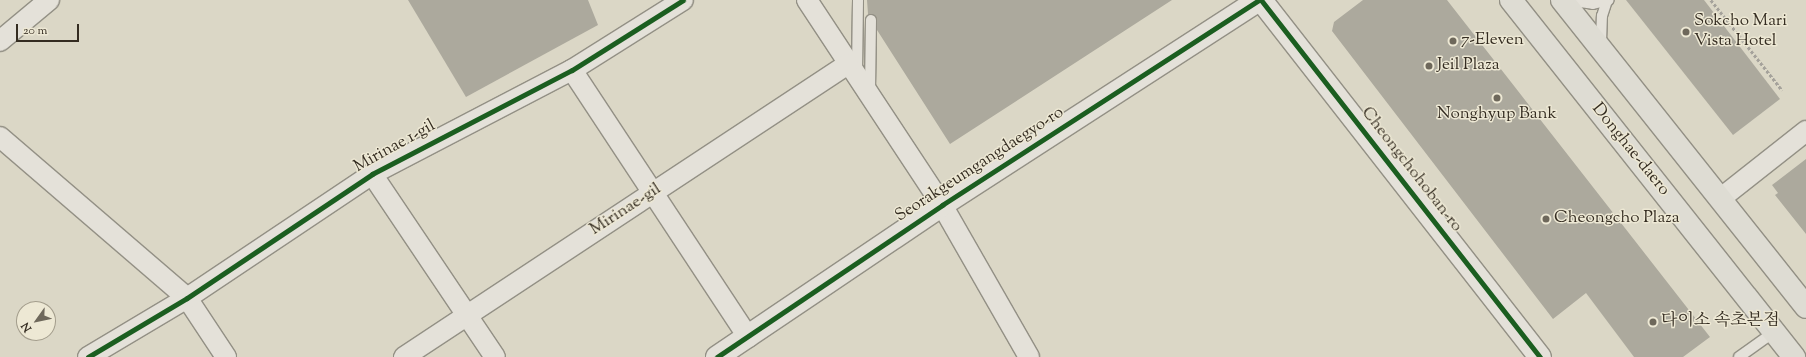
<!DOCTYPE html>
<meta charset="utf-8">
<style>
body{margin:0}
#map{position:relative;width:1806px;height:357px;overflow:hidden;background:#dbd7c6;font-family:"Sorts Mill Goudy","Noto Serif KR",serif}
div>[style]{position:absolute}
.building>*{inset:0;background:#aca99d}
.path>*{height:2.5px;margin-top:-1.25px;transform-origin:0;background:repeating-linear-gradient(90deg,#a5a29b 0 3px,transparent 0 5px)}
.roads{filter:drop-shadow(1px 0 #939085) drop-shadow(-1px 0 #939085) drop-shadow(0 1px #939085) drop-shadow(0 -1px #939085)}
.service>*{height:10px;margin:-5px;padding:0 5px;transform-origin:5px;border-radius:5px;background:#e4e1d9}
.minor>*{height:20px;margin:-10px;padding:0 10px;transform-origin:10px;border-radius:10px;background:#e4e1d9}
.tertiary>*{height:22px;margin:-11px;padding:0 11px;transform-origin:11px;border-radius:11px;background:#e4e1d9}
.primary>*{height:22px;margin:-11px;padding:0 11px;transform-origin:11px;border-radius:11px;background:#dedcd3}
.cycleway>*{height:5px;margin:-2.5px;padding:0 2.5px;transform-origin:2.5px;border-radius:2.5px;background:#1b5e20}
.dots>*{width:11px;height:11px;translate:-50% -50%;box-sizing:border-box;border:2px solid #ede8d4;border-radius:50%}
span{translate:-50% -50%;white-space:nowrap;text-align:center;line-height:1.15;-webkit-text-stroke:3px #ede8d4;paint-order:stroke}
.poi-label{font-size:17px;color:#342c21}
.left{translate:0 -50%;text-align:left}
.street-label{font-size:17px;color:#342c21}
.north{position:absolute;left:16px;top:301px;width:40px;height:40px;box-sizing:border-box;background:#ede8d4;border:1px solid #a39d8c;border-radius:50%;rotate:237deg;font-size:11px;font-weight:700;line-height:16px;text-align:center;color:#342c21}
.north::after{content:'';display:block;margin:auto;width:14px;height:18px;background:#6e685b;clip-path:polygon(50% 0,100% 100%,50% 72%,0 100%)}
.scale{position:absolute;left:16px;top:24px;width:63px;height:18px;box-sizing:border-box;border:2px solid #342c21;border-top:0;padding-left:5px;font-size:12px;line-height:14px;white-space:nowrap;color:#342c21;-webkit-text-stroke:3px #ede8d4;paint-order:stroke}
</style>
<div id="map">
<div class="building">
<div style="clip-path:polygon(408px 0,588px 0,598px 25px,466px 97px)"></div>
<div style="clip-path:polygon(867px 0,1172px 0,950px 144px,877px 30px,876px 17px,868px 14px)"></div>
<div style="clip-path:polygon(1363px 0,1447px 0,1710px 337px,1683px 357px,1634px 357px,1586px 293px,1553px 319px,1332px 31px,1334px 22px)"></div>
<div style="clip-path:polygon(1626px 0,1704px 0,1780px 99px,1733px 135px)"></div>
<div style="clip-path:polygon(1806px 159px,1806px 234px,1775px 195px,1778px 193px,1772px 185px)"></div>
</div>
<div class="path">
<div style="left:1711px;top:0;width:115px;rotate:51.7deg"></div>
</div>
<div class="roads">
<div class="service">
<div style="left:1566px;top:0;width:27px;rotate:8deg"></div>
<div style="left:1593px;top:4px;width:16px;rotate:-14deg"></div>
<div style="left:1601px;top:42px;width:26px;rotate:-88deg"></div>
<div style="left:1602px;top:16px;width:16px;rotate:-72deg"></div>
<div style="left:857px;top:72px;width:72px;rotate:-89.2deg"></div>
<div style="left:870px;top:91px;width:71px;rotate:-89.2deg"></div>
<div style="left:1739px;top:357px;width:43px;rotate:-35.5deg"></div>
</div>
<div class="minor">
<div style="left:807px;top:0;width:245px;rotate:56.6deg"></div>
<div style="left:942px;top:205px;width:175px;rotate:60.2deg"></div>
<div style="left:0;top:41px;width:64px;rotate:-39.9deg"></div>
<div style="left:572px;top:70px;width:320px;rotate:56.6deg"></div>
<div style="left:0;top:137px;width:247px;rotate:40.7deg"></div>
<div style="left:187px;top:298px;width:71px;rotate:56.5deg"></div>
<div style="left:372px;top:174px;width:220px;rotate:56.1deg"></div>
<div style="left:1720px;top:199px;width:110px;rotate:-38.3deg"></div>
<div style="left:88px;top:357px;width:115px;rotate:-30.8deg"></div>
<div style="left:187px;top:298px;width:223px;rotate:-33.8deg"></div>
<div style="left:372px;top:174px;width:225px;rotate:-27.5deg"></div>
<div style="left:572px;top:70px;width:131px;rotate:-32.2deg"></div>
<div style="left:404px;top:357px;width:532px;rotate:-33.42deg"></div>
</div>
<div class="tertiary">
<div style="left:1261px;top:0;width:453px;rotate:52deg"></div>
<div style="left:717px;top:357px;width:272px;rotate:-34deg"></div>
<div style="left:942px;top:205px;width:378px;rotate:-32.9deg"></div>
</div>
<div class="primary">
<div style="left:1511px;top:0;width:456px;rotate:51.6deg"></div>
<div style="left:1562px;top:0;width:392px;rotate:51.5deg"></div>
</div>
</div>
<div class="cycleway">
<div style="left:1261px;top:0;width:453px;rotate:52deg"></div>
<div style="left:88px;top:357px;width:115px;rotate:-30.8deg"></div>
<div style="left:187px;top:298px;width:223px;rotate:-33.8deg"></div>
<div style="left:372px;top:174px;width:225px;rotate:-27.5deg"></div>
<div style="left:572px;top:70px;width:131px;rotate:-32.2deg"></div>
<div style="left:717px;top:357px;width:272px;rotate:-34deg"></div>
<div style="left:942px;top:205px;width:378px;rotate:-32.9deg"></div>
</div>
<div class="dots">
<div style="left:1686px;top:32px;background:#6e685b"></div>
<div style="left:1453px;top:41px;background:#6e685b"></div>
<div style="left:1429px;top:66px;background:#6e685b"></div>
<div style="left:1497px;top:98px;background:#6e685b"></div>
<div style="left:1546px;top:219px;background:#6e685b"></div>
<div style="left:1653px;top:322px;background:#6e685b"></div>
</div>
<div class="poi-label">
<span class="left" style="left:1694px;top:32px">Sokcho Mari<br>Vista Hotel</span>
<span class="left" style="left:1461px;top:41px">7-Eleven</span>
<span class="left" style="left:1437px;top:66px">Jeil Plaza</span>
<span style="left:1497px;top:115px">Nonghyup Bank</span>
<span class="left" style="left:1554px;top:219px">Cheongcho Plaza</span>
<span class="left" style="left:1661px;top:322px">다이소 속초본점</span>
</div>
<div class="street-label">
<span style="left:395px;top:147px;rotate:-29deg">Mirinae 1-gil</span>
<span style="left:1630px;top:150px;rotate:51deg">Donghae-daero</span>
<span style="left:980px;top:165px;rotate:-33deg">Seorakgeumgangdaegyo-ro</span>
<span style="left:1411px;top:170px;rotate:52deg">Cheongchohoban-ro</span>
<span style="left:626px;top:210px;rotate:-33deg">Mirinae-gil</span>
</div>
<div class="north">N</div>
<div class="scale">20 m</div>
</div>
